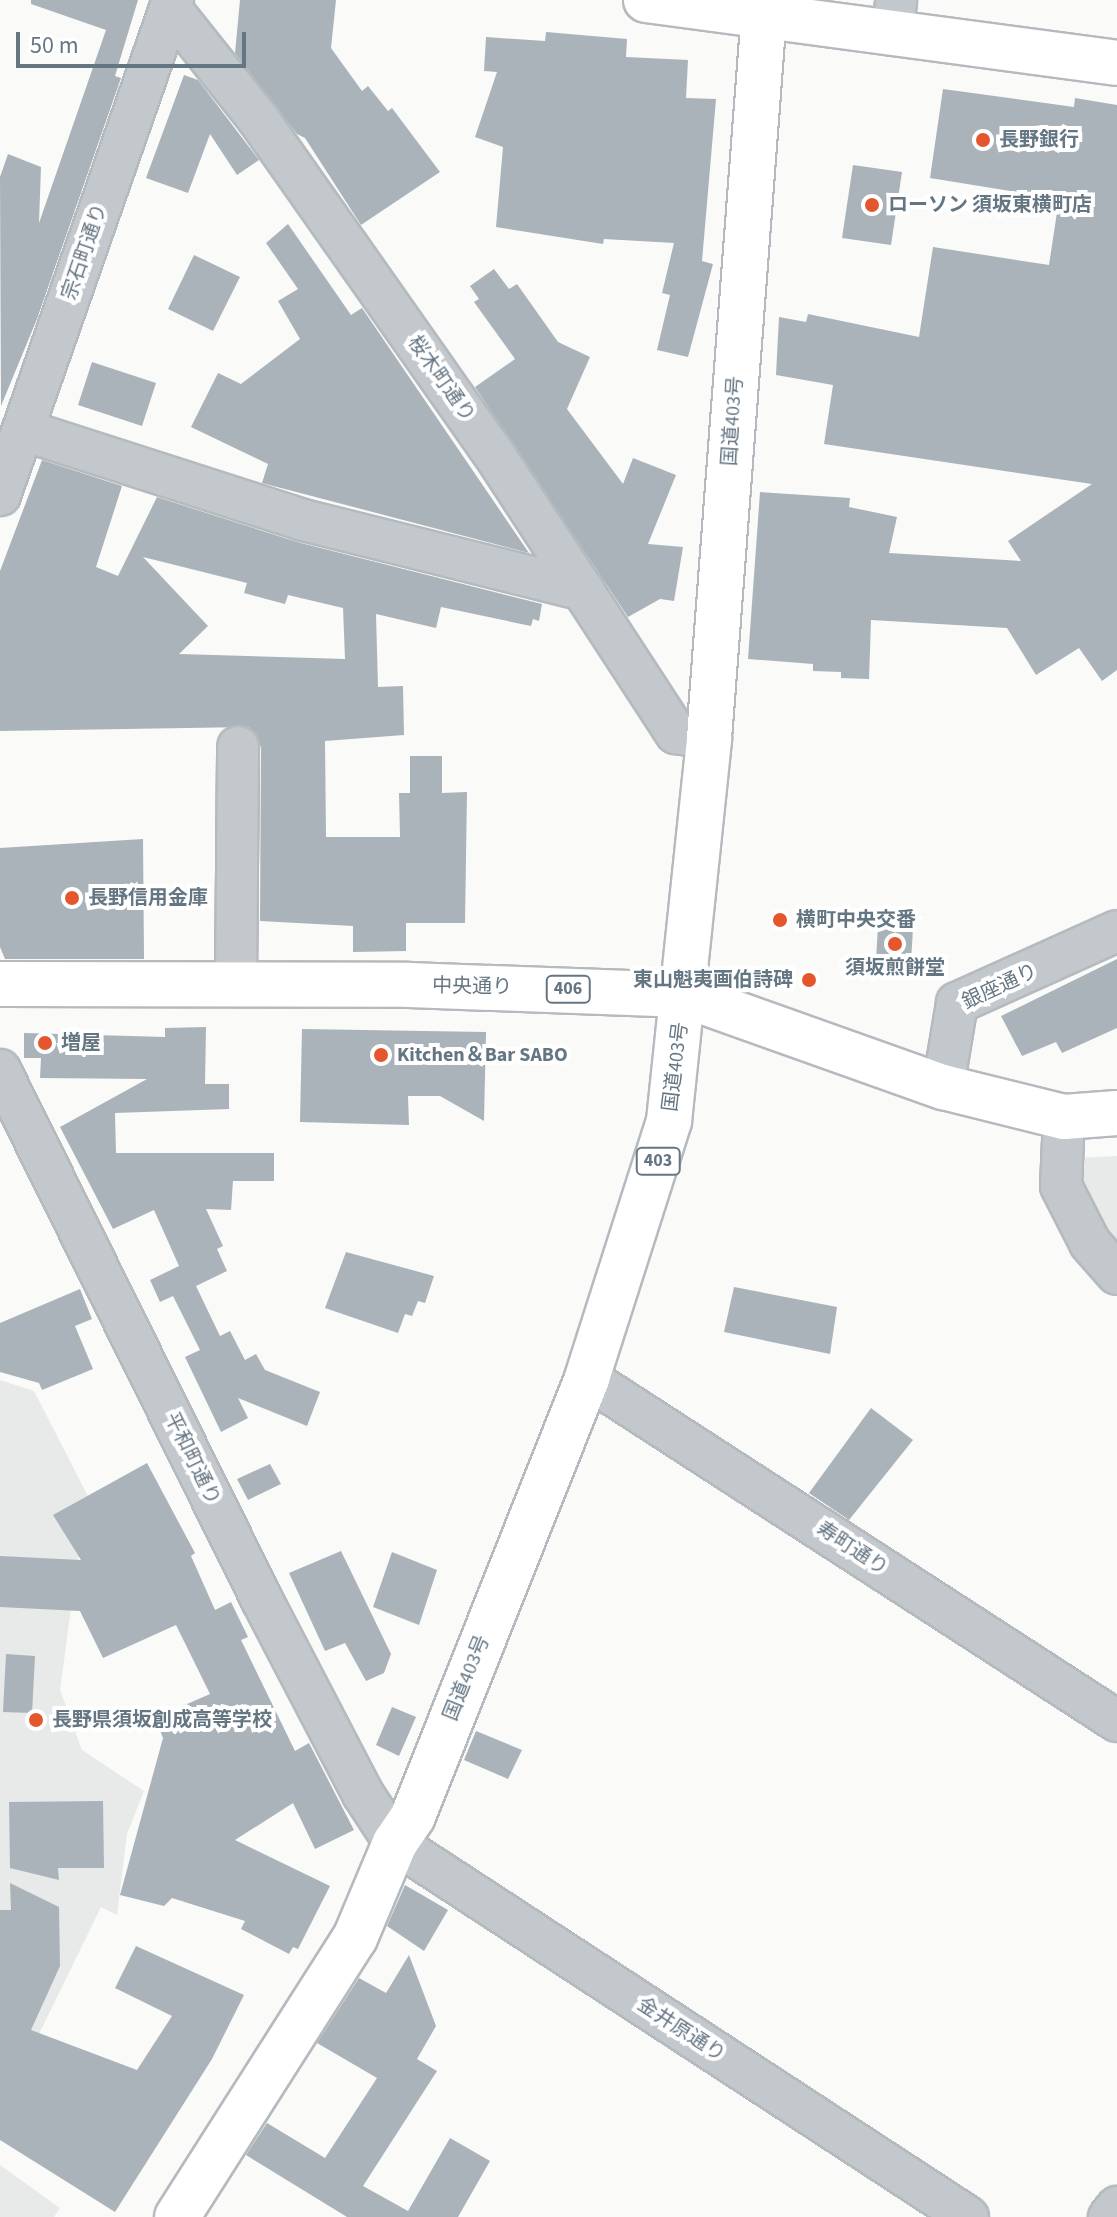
<!DOCTYPE html>
<meta charset="utf-8">
<style>
body{margin:0}
#map{position:relative;width:1117px;height:2217px;overflow:hidden;background:#fafaf8;font-family:"Source Sans 3","Noto Sans JP",sans-serif}
div>[style]{position:absolute}
.built>*{inset:0;background:#e8e9e9}
.building>*{inset:0;background:#aab3b9}
.roads{filter:drop-shadow(2px 0 #b5babe) drop-shadow(-2px 0 #b5babe) drop-shadow(0 2px #b5babe) drop-shadow(0 -2px #b5babe)}
.minor>*{height:40px;margin:-20px;padding:0 20px;transform-origin:20px;border-radius:20px;background:#c3c8cc}
.major>*{height:44px;margin:-22px;padding:0 22px;transform-origin:22px;border-radius:22px;background:#fff}
.highway>*{height:44px;margin:-22px;padding:0 22px;transform-origin:22px;border-radius:22px;background:#fff}
.dots>*{width:22px;height:22px;translate:-50% -50%;box-sizing:border-box;border:4px solid #fff;border-radius:50%}
span{translate:-50% -50%;white-space:nowrap;text-align:center;line-height:1.15;-webkit-text-stroke:8px #fff;paint-order:stroke}
.shield-label span{padding:2px 6px;background:#fff;border:2px solid;border-radius:6px;-webkit-text-stroke-width:0}
.shield-label{font-size:18px;color:#657683;font-weight:700}
.poi-label{font-size:20px;color:#657683;font-weight:700}
.left{translate:0 -50%;text-align:left}
.right{translate:-100% -50%;text-align:right}
.street-label{font-size:20px;color:#657683}
.scale{position:absolute;left:16px;top:32px;width:230px;height:36px;box-sizing:border-box;border:4px solid #657683;border-top:0;padding-left:10px;font-size:24px;line-height:28px;white-space:nowrap;color:#657683;-webkit-text-stroke:6px #fff;paint-order:stroke}
</style>
<div id="map">
<div class="built">
<div style="clip-path:polygon(1117px 1156px,1117px 1254px,1081px 1203px,1077px 1158px)"></div>
<div style="clip-path:polygon(0 1380px,34px 1391px,111px 1541px,78px 1557px,60px 1690px,82px 1750px,144px 1791px,127px 1834px,117px 1915px,101px 1907px,0 2114px)"></div>
<div style="clip-path:polygon(0 2165px,60px 2208px,54px 2217px,0 2217px)"></div>
</div>
<div class="building">
<div style="clip-path:polygon(31px 0,138px 0,115px 76px,121px 78px,37px 319px,1px 406px,0 177px,8px 154px,41px 167px,39px 223px,106px 30px,31px 4px)"></div>
<div style="clip-path:polygon(240px 0,336px 0,331px 48px,362px 91px,368px 86px,388px 111px,392px 108px,440px 172px,361px 225px,305px 138px,297px 134px,235px 53px)"></div>
<div style="clip-path:polygon(546px 32px,627px 39px,626px 57px,688px 60px,686px 98px,716px 99px,702px 261px,713px 264px,688px 357px,657px 350px,670px 295px,662px 293px,674px 243px,604px 239px,603px 244px,496px 227px,503px 147px,475px 137px,497px 72px,484px 71px,486px 37px,545px 41px)"></div>
<div style="clip-path:polygon(184px 75px,198px 80px,259px 160px,237px 175px,210px 134px,188px 193px,146px 178px)"></div>
<div style="clip-path:polygon(943px 89px,1074px 107px,1075px 98px,1117px 105px,1117px 670px,1102px 681px,1079px 648px,1036px 675px,1007px 628px,871px 620px,869px 679px,841px 678px,841px 672px,813px 671px,813px 664px,748px 659px,760px 492px,850px 498px,849px 507px,897px 517px,889px 553px,1021px 561px,1008px 541px,1092px 484px,824px 444px,833px 385px,776px 375px,779px 317px,806px 322px,808px 314px,919px 337px,933px 247px,1049px 265px,1059px 199px,930px 178px)"></div>
<div style="clip-path:polygon(853px 165px,902px 172px,891px 245px,842px 238px)"></div>
<div style="clip-path:polygon(288px 224px,351px 315px,362px 308px,529px 553px,262px 483px,268px 464px,191px 427px,218px 373px,241px 384px,300px 339px,278px 301px,298px 289px,266px 243px)"></div>
<div style="clip-path:polygon(194px 255px,240px 277px,213px 331px,168px 309px)"></div>
<div style="clip-path:polygon(494px 269px,509px 289px,517px 284px,558px 342px,590px 357px,567px 409px,623px 484px,633px 458px,676px 475px,648px 544px,683px 547px,674px 601px,660px 599px,628px 617px,475px 387px,515px 359px,474px 302px,479px 299px,470px 286px)"></div>
<div style="clip-path:polygon(92px 362px,156px 383px,142px 426px,78px 405px)"></div>
<div style="clip-path:polygon(evenodd,42px 460px,122px 486px,96px 567px,118px 576px,157px 497px,297px 542px,542px 604px,539px 621px,533px 619px,531px 626px,441px 607px,436px 628px,376px 614px,378px 687px,403px 686px,404px 735px,325px 741px,326px 837px,400px 837px,399px 793px,410px 793px,410px 756px,442px 756px,442px 793px,467px 792px,465px 923px,406px 923px,406px 951px,353px 952px,353px 926px,260px 921px,261px 747px,249px 727px,0 731px,0 571px,42px 460px,143px 557px,247px 583px,244px 593px,285px 604px,288px 595px,343px 608px,345px 659px,179px 654px,208px 626px,143px 557px)"></div>
<div style="clip-path:polygon(143px 839px,144px 959px,5px 959px,0 947px,0 848px)"></div>
<div style="clip-path:polygon(878px 926px,913px 928px,911px 962px,876px 960px)"></div>
<div style="clip-path:polygon(1117px 959px,1117px 1028px,1062px 1053px,1056px 1042px,1022px 1056px,1001px 1016px)"></div>
<div style="clip-path:polygon(206px 1027px,205px 1084px,229px 1084px,229px 1109px,115px 1113px,116px 1153px,274px 1153px,274px 1181px,233px 1181px,231px 1210px,206px 1209px,223px 1246px,217px 1249px,227px 1271px,196px 1286px,220px 1336px,230px 1331px,245px 1360px,256px 1354px,265px 1370px,320px 1392px,307px 1426px,238px 1398px,248px 1418px,221px 1432px,185px 1357px,200px 1350px,173px 1296px,160px 1302px,150px 1280px,179px 1266px,154px 1210px,113px 1229px,60px 1127px,147px 1079px,40px 1078px,41px 1058px,24px 1058px,24px 1033px,165px 1037px,165px 1028px)"></div>
<div style="clip-path:polygon(302px 1029px,486px 1032px,484px 1121px,440px 1096px,408px 1096px,409px 1125px,300px 1122px)"></div>
<div style="clip-path:polygon(346px 1252px,434px 1276px,425px 1303px,418px 1301px,412px 1316px,405px 1314px,398px 1333px,325px 1308px)"></div>
<div style="clip-path:polygon(734px 1287px,837px 1307px,830px 1354px,724px 1332px)"></div>
<div style="clip-path:polygon(80px 1289px,92px 1319px,75px 1326px,93px 1369px,42px 1390px,39px 1383px,0 1372px,0 1323px)"></div>
<div style="clip-path:polygon(871px 1408px,913px 1440px,849px 1520px,809px 1493px)"></div>
<div style="clip-path:polygon(147px 1463px,195px 1553px,191px 1556px,215px 1610px,231px 1602px,248px 1637px,241px 1640px,295px 1751px,309px 1743px,354px 1830px,315px 1849px,293px 1803px,235px 1840px,330px 1886px,298px 1949px,293px 1947px,289px 1954px,241px 1929px,245px 1921px,172px 1898px,164px 1906px,120px 1895px,163px 1738px,155px 1718px,210px 1694px,176px 1625px,103px 1658px,80px 1611px,0 1607px,0 1556px,81px 1560px,53px 1515px)"></div>
<div style="clip-path:polygon(270px 1464px,281px 1484px,248px 1500px,237px 1479px)"></div>
<div style="clip-path:polygon(341px 1551px,391px 1654px,384px 1673px,366px 1681px,345px 1643px,325px 1651px,289px 1573px)"></div>
<div style="clip-path:polygon(392px 1552px,437px 1570px,419px 1625px,373px 1607px)"></div>
<div style="clip-path:polygon(6px 1654px,35px 1656px,32px 1713px,3px 1712px)"></div>
<div style="clip-path:polygon(392px 1707px,416px 1717px,399px 1756px,376px 1745px)"></div>
<div style="clip-path:polygon(476px 1731px,522px 1750px,508px 1779px,464px 1760px)"></div>
<div style="clip-path:polygon(103px 1801px,104px 1868px,58px 1868px,59px 1880px,10px 1868px,9px 1802px)"></div>
<div style="clip-path:polygon(10px 1883px,59px 1907px,60px 1966px,31px 2030px,137px 2070px,172px 2016px,115px 1988px,136px 1946px,244px 1995px,212px 2059px,115px 2212px,0 2140px,0 1910px,11px 1910px)"></div>
<div style="clip-path:polygon(405px 1885px,448px 1910px,424px 1951px,387px 1926px)"></div>
<div style="clip-path:polygon(409px 1955px,436px 2026px,417px 2059px,437px 2071px,363px 2186px,408px 2211px,450px 2138px,490px 2161px,458px 2217px,347px 2217px,246px 2155px,267px 2123px,325px 2158px,377px 2078px,317px 2043px,359px 1978px,386px 1993px)"></div>
</div>
<div class="roads">
<div class="minor">
<div style="left:170px;top:8px;width:143px;rotate:51.5deg"></div>
<div style="left:259px;top:120px;width:405px;rotate:54.9deg"></div>
<div style="left:492px;top:451px;width:337px;rotate:56.9deg"></div>
<div style="left:676px;top:733px;width:33px;rotate:9deg"></div>
<div style="left:892px;top:35px;width:35px;rotate:-83deg"></div>
<div style="left:23px;top:430px;width:294px;rotate:17.8deg"></div>
<div style="left:303px;top:520px;width:289px;rotate:14deg"></div>
<div style="left:0;top:495px;width:524px;rotate:-70.74deg"></div>
<div style="left:236px;top:984px;width:237px;rotate:-89.5deg"></div>
<div style="left:0;top:1070px;width:591px;rotate:63.69deg"></div>
<div style="left:262px;top:1600px;width:219px;rotate:62.5deg"></div>
<div style="left:363px;top:1794px;width:59px;rotate:56.9deg"></div>
<div style="left:395px;top:1843px;width:684px;rotate:33.13deg"></div>
<div style="left:943px;top:1087px;width:85px;rotate:-80.5deg"></div>
<div style="left:957px;top:1003px;width:175px;rotate:-24.2deg"></div>
<div style="left:1064px;top:1117px;width:69px;rotate:92.5deg"></div>
<div style="left:1061px;top:1186px;width:64px;rotate:63deg"></div>
<div style="left:1090px;top:1243px;width:41px;rotate:48.9deg"></div>
<div style="left:587px;top:1378px;width:631px;rotate:32.91deg"></div>
<div style="left:1109px;top:2217px;width:13px;rotate:-51deg"></div>
</div>
<div class="major">
<div style="left:646px;top:0;width:475px;rotate:7.6deg"></div>
</div>
<div class="highway">
<div style="left:0;top:984px;width:409px;rotate:0.1deg"></div>
<div style="left:409px;top:985px;width:275px;rotate:2.1deg"></div>
<div style="left:684px;top:995px;width:275px;rotate:19.6deg"></div>
<div style="left:943px;top:1087px;width:125px;rotate:13.9deg"></div>
<div style="left:1064px;top:1117px;width:53px;rotate:-4.3deg"></div>
<div style="left:177px;top:2217px;width:331px;rotate:-57.5deg"></div>
<div style="left:355px;top:1938px;width:103px;rotate:-67.2deg"></div>
<div style="left:395px;top:1843px;width:32px;rotate:-56deg"></div>
<div style="left:413px;top:1816px;width:471px;rotate:-68.3deg"></div>
<div style="left:587px;top:1378px;width:270px;rotate:-72.3deg"></div>
<div style="left:669px;top:1121px;width:385px;rotate:-84deg"></div>
<div style="left:709px;top:738px;width:740px;rotate:-85.66deg"></div>
</div>
</div>
<div class="dots">
<div style="left:983px;top:140px;background:#e4572e"></div>
<div style="left:872px;top:205px;background:#e4572e"></div>
<div style="left:72px;top:898px;background:#e4572e"></div>
<div style="left:780px;top:920px;background:#e4572e"></div>
<div style="left:895px;top:944px;background:#e4572e"></div>
<div style="left:809px;top:980px;background:#e4572e"></div>
<div style="left:45px;top:1043px;background:#e4572e"></div>
<div style="left:381px;top:1055px;background:#e4572e"></div>
<div style="left:36px;top:1720px;background:#e4572e"></div>
</div>
<div class="shield-label">
<span style="left:568px;top:989px">406</span>
<span style="left:658px;top:1161px">403</span>
</div>
<div class="poi-label">
<span class="left" style="left:999px;top:140px">長野銀行</span>
<span class="left" style="left:888px;top:205px">ローソン 須坂東横町店</span>
<span class="left" style="left:88px;top:898px">長野信用金庫</span>
<span class="left" style="left:796px;top:920px">横町中央交番</span>
<span style="left:895px;top:968px">須坂煎餅堂</span>
<span class="right" style="left:793px;top:980px">東山魁夷画伯詩碑</span>
<span class="left" style="left:61px;top:1043px">増屋</span>
<span class="left" style="left:397px;top:1055px">Kitchen＆Bar SABO</span>
<span class="left" style="left:52px;top:1720px">長野県須坂創成高等学校</span>
</div>
<div class="street-label">
<span style="left:85px;top:252px;rotate:-71deg">宗石町通り</span>
<span style="left:441px;top:379px;rotate:55deg">桜木町通り</span>
<span style="left:733px;top:421px;rotate:-86deg">国道403号</span>
<span style="left:472px;top:987px;rotate:1deg">中央通り</span>
<span style="left:1000px;top:987px;rotate:-25deg">銀座通り</span>
<span style="left:676px;top:1067px;rotate:-83deg">国道403号</span>
<span style="left:192px;top:1459px;rotate:64deg">平和町通り</span>
<span style="left:852px;top:1549px;rotate:33deg">寿町通り</span>
<span style="left:467px;top:1678px;rotate:-68deg">国道403号</span>
<span style="left:681px;top:2030px;rotate:33deg">金井原通り</span>
</div>
<div class="scale">50 m</div>
</div>
